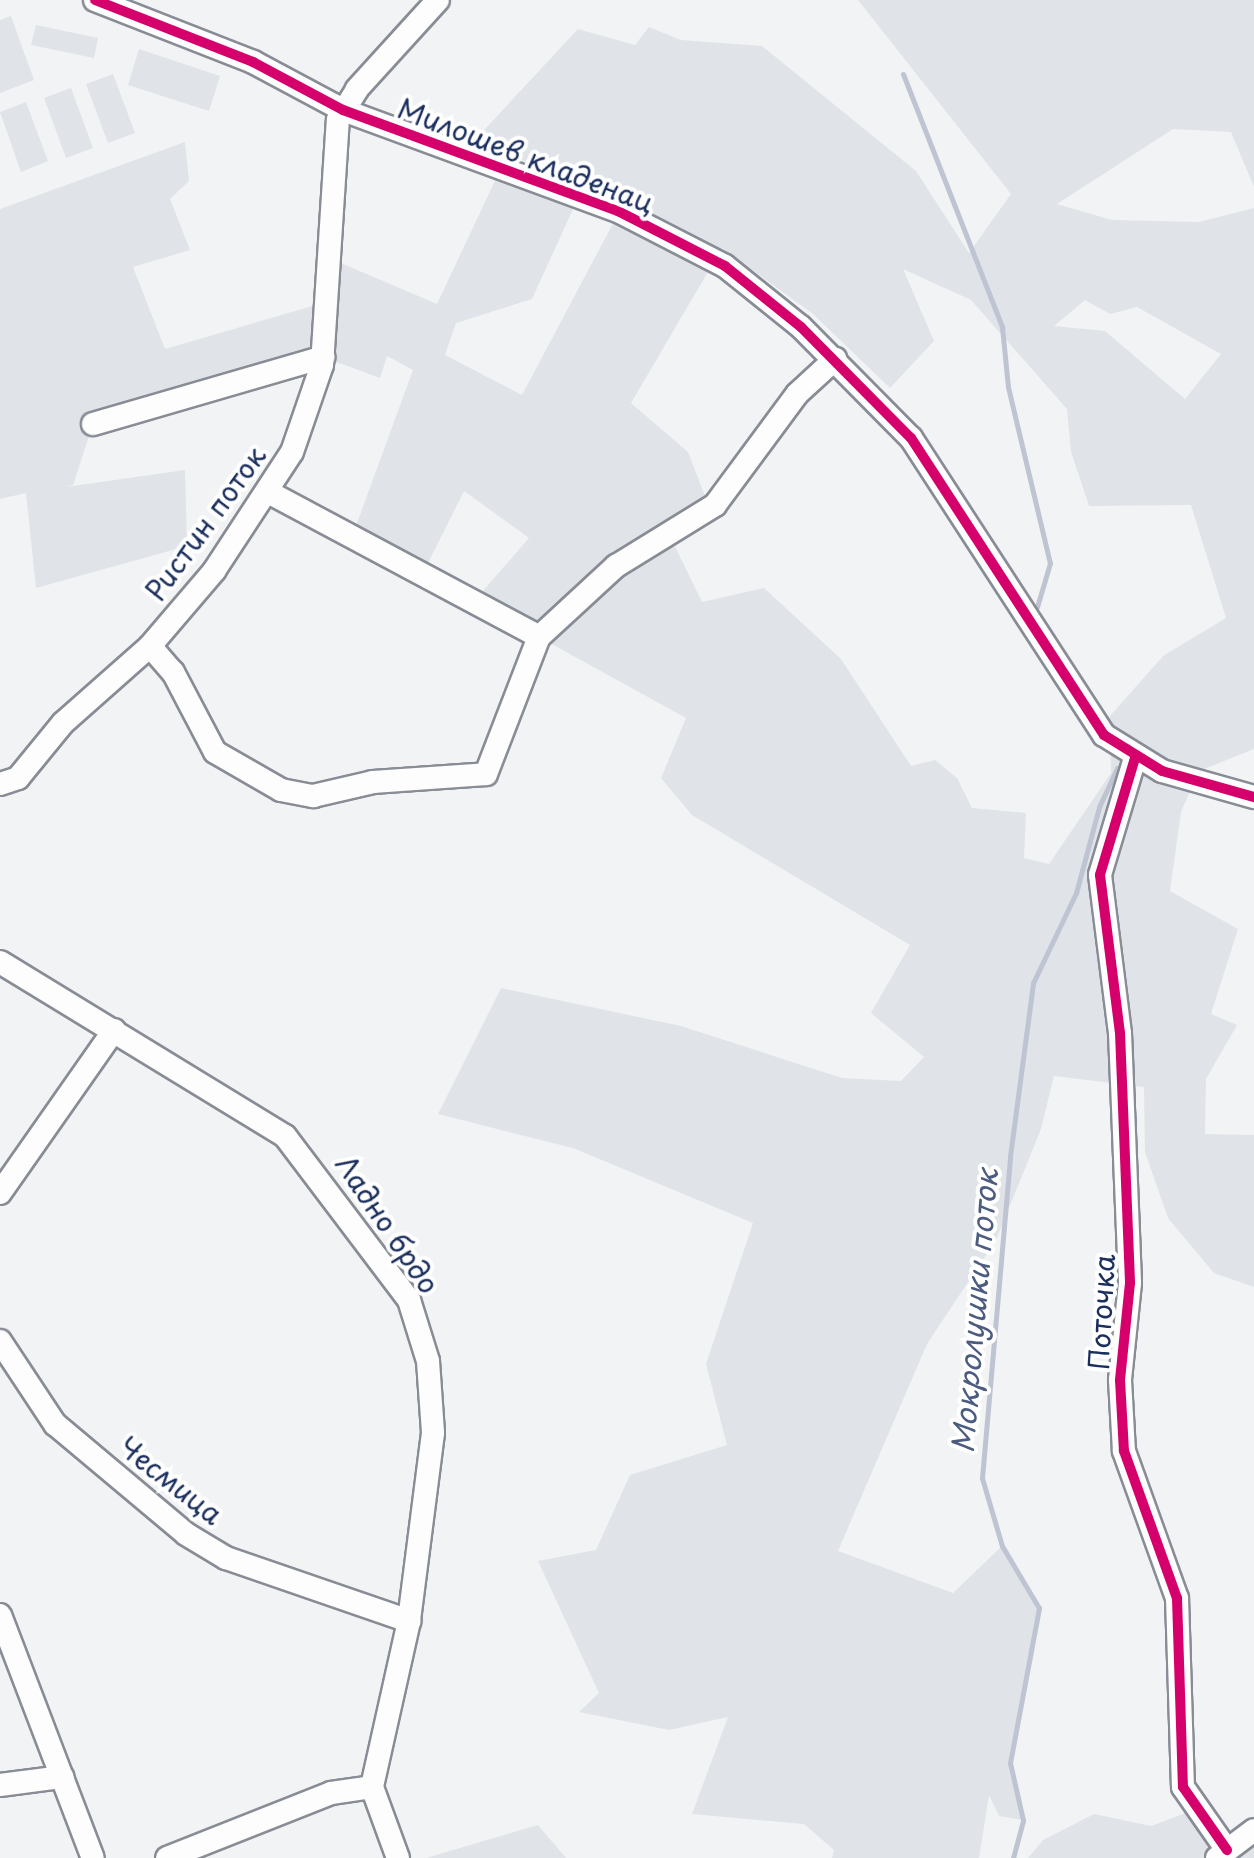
<!DOCTYPE html>
<meta charset="utf-8">
<style>
body{margin:0}
#map{position:relative;width:1254px;height:1858px;overflow:hidden;background:#f2f3f4;font-family:"Playpen Sans",sans-serif}
div>[style]{position:absolute}
.green>*{inset:0;background:#e0e3e8}
.stream>*{height:5px;margin:-2.5px;padding:0 2.5px;transform-origin:2.5px;border-radius:2.5px;background:#bec4d1}
.roads{filter:drop-shadow(2px 0 #888c95) drop-shadow(-2px 0 #888c95) drop-shadow(0 2px #888c95) drop-shadow(0 -2px #888c95)}
.minor>*{height:22px;margin:-11px;padding:0 11px;transform-origin:11px;border-radius:11px;background:#fdfdfd}
.cycleway>*{height:10px;margin:-5px;padding:0 5px;transform-origin:5px;border-radius:5px;background:#d6006c}
span{translate:-50% -50%;white-space:nowrap;text-align:center;line-height:1.15;-webkit-text-stroke:8px #fff;paint-order:stroke}
.street-label{font-size:28px;color:#1b2f5e}
.water-label{font-size:30px;color:#4c5c81;font-style:italic}
</style>
<div id="map">
<div class="green">
<div style="clip-path:polygon(evenodd,858px 0,1254px 0,1254px 187px,1231px 132px,1173px 129px,1057px 204px,1112px 220px,1199px 222px,1254px 208px,1254px 749px,1199px 771px,1181px 812px,1170px 891px,1238px 929px,1211px 1014px,1237px 1025px,1206px 1079px,1205px 1134px,1254px 1135px,1254px 1287px,1214px 1273px,1168px 1218px,1145px 1152px,1144px 1087px,1054px 1076px,1041px 1129px,996px 1240px,927px 1344px,838px 1551px,953px 1593px,1002px 1546px,1039px 1608px,1010px 1763px,1023px 1820px,999px 1816px,989px 1795px,979px 1858px,832px 1858px,834px 1850px,804px 1824px,692px 1814px,728px 1717px,669px 1730px,579px 1712px,599px 1693px,538px 1561px,596px 1550px,630px 1475px,727px 1445px,706px 1364px,753px 1223px,573px 1148px,438px 1114px,501px 988px,681px 1026px,842px 1078px,901px 1081px,924px 1057px,871px 1013px,910px 945px,692px 815px,661px 778px,686px 718px,539px 637px,669px 534px,702px 602px,764px 588px,841px 659px,911px 766px,935px 760px,957px 778px,972px 808px,1026px 813px,1024px 858px,1049px 864px,1111px 773px,1110px 716px,1163px 656px,1226px 618px,1191px 505px,1089px 506px,1071px 452px,1067px 409px,971px 300px,903px 269px,934px 341px,890px 388px,813px 314px,722px 248px,631px 403px,688px 452px,705px 496px,611px 562px,541px 628px,482px 592px,529px 538px,464px 491px,423px 573px,353px 534px,413px 370px,387px 356px,380px 378px,323px 357px,93px 424px,73px 485px,66px 487px,185px 470px,187px 546px,36px 588px,26px 493px,0 499px,0 209px,185px 142px,189px 181px,170px 199px,190px 250px,133px 267px,165px 349px,326px 302px,329px 258px,437px 304px,501px 168px,579px 196px,532px 299px,456px 323px,445px 355px,522px 395px,626px 199px,473px 142px,578px 29px,635px 45px,649px 27px,681px 40px,762px 46px,916px 171px,969px 253px,1011px 194px,858px 0,1085px 300px,1110px 314px,1137px 307px,1221px 354px,1185px 399px,1105px 331px,1054px 326px,1085px 300px)"></div>
<div style="clip-path:polygon(11px 16px,34px 80px,0 93px,0 20px)"></div>
<div style="clip-path:polygon(36px 25px,98px 38px,94px 58px,31px 45px)"></div>
<div style="clip-path:polygon(139px 49px,220px 76px,209px 111px,128px 85px)"></div>
<div style="clip-path:polygon(113px 74px,135px 133px,108px 143px,86px 84px)"></div>
<div style="clip-path:polygon(71px 88px,93px 148px,66px 158px,44px 98px)"></div>
<div style="clip-path:polygon(26px 102px,48px 161px,21px 172px,0 112px)"></div>
<div style="clip-path:polygon(1194px 1810px,1227px 1849px,1254px 1831px,1254px 1858px,1028px 1858px,1043px 1840px,1094px 1814px,1151px 1826px)"></div>
<div style="clip-path:polygon(538px 1825px,566px 1858px,426px 1858px)"></div>
</div>
<div class="stream">
<div style="left:903px;top:74px;width:272px;rotate:68.6deg"></div>
<div style="left:1002px;top:327px;width:60px;rotate:84.3deg"></div>
<div style="left:1008px;top:387px;width:181px;rotate:76.6deg"></div>
<div style="left:1050px;top:563px;width:46px;rotate:106.5deg"></div>
<div style="left:1013px;top:1858px;width:39px;rotate:-75deg"></div>
<div style="left:1023px;top:1820px;width:58px;rotate:-102.8deg"></div>
<div style="left:1010px;top:1763px;width:158px;rotate:-79.4deg"></div>
<div style="left:1039px;top:1608px;width:72px;rotate:-120.8deg"></div>
<div style="left:1002px;top:1546px;width:71px;rotate:-106.4deg"></div>
<div style="left:982px;top:1478px;width:323px;rotate:-85deg"></div>
<div style="left:1010px;top:1156px;width:175px;rotate:-82.4deg"></div>
<div style="left:1033px;top:983px;width:100px;rotate:-64.5deg"></div>
<div style="left:1076px;top:893px;width:89px;rotate:-75deg"></div>
<div style="left:1099px;top:807px;width:43px;rotate:-65.2deg"></div>
</div>
<div class="roads">
<div class="minor">
<div style="left:95px;top:0;width:170px;rotate:21.4deg"></div>
<div style="left:253px;top:62px;width:102px;rotate:28.1deg"></div>
<div style="left:343px;top:110px;width:293px;rotate:20.2deg"></div>
<div style="left:618px;top:211px;width:120px;rotate:27.2deg"></div>
<div style="left:725px;top:266px;width:97px;rotate:38.8deg"></div>
<div style="left:801px;top:327px;width:156px;rotate:45.3deg"></div>
<div style="left:911px;top:438px;width:354px;rotate:57deg"></div>
<div style="left:1104px;top:735px;width:68px;rotate:31.8deg"></div>
<div style="left:1162px;top:771px;width:96px;rotate:15.8deg"></div>
<div style="left:93px;top:424px;width:240px;rotate:-16.2deg"></div>
<div style="left:268px;top:492px;width:307px;rotate:28.1deg"></div>
<div style="left:150px;top:646px;width:35px;rotate:49deg"></div>
<div style="left:173px;top:672px;width:90px;rotate:62.3deg"></div>
<div style="left:215px;top:752px;width:76px;rotate:29.9deg"></div>
<div style="left:281px;top:790px;width:33px;rotate:11deg"></div>
<div style="left:313px;top:796px;width:62px;rotate:-13.1deg"></div>
<div style="left:373px;top:782px;width:113px;rotate:-4deg"></div>
<div style="left:486px;top:774px;width:147px;rotate:-68.9deg"></div>
<div style="left:539px;top:637px;width:105px;rotate:-42.7deg"></div>
<div style="left:616px;top:566px;width:116px;rotate:-31.6deg"></div>
<div style="left:715px;top:505px;width:138px;rotate:-53.5deg"></div>
<div style="left:797px;top:394px;width:52px;rotate:-42.6deg"></div>
<div style="left:1135px;top:758px;width:122px;rotate:106.7deg"></div>
<div style="left:1100px;top:875px;width:159px;rotate:82.8deg"></div>
<div style="left:1120px;top:1033px;width:250px;rotate:87.7deg"></div>
<div style="left:1130px;top:1283px;width:98px;rotate:95.9deg"></div>
<div style="left:1120px;top:1380px;width:71px;rotate:86.8deg"></div>
<div style="left:1124px;top:1451px;width:156px;rotate:70.2deg"></div>
<div style="left:1177px;top:1598px;width:189px;rotate:88.2deg"></div>
<div style="left:1183px;top:1787px;width:77px;rotate:55.1deg"></div>
<div style="left:0;top:784px;width:19px;rotate:-18deg"></div>
<div style="left:18px;top:778px;width:71px;rotate:-50.7deg"></div>
<div style="left:63px;top:723px;width:116px;rotate:-41.5deg"></div>
<div style="left:150px;top:646px;width:99px;rotate:-49.5deg"></div>
<div style="left:214px;top:571px;width:142px;rotate:-56.8deg"></div>
<div style="left:292px;top:452px;width:92px;rotate:-71deg"></div>
<div style="left:322px;top:365px;width:246px;rotate:-86.3deg"></div>
<div style="left:338px;top:120px;width:36px;rotate:-58deg"></div>
<div style="left:357px;top:89px;width:120px;rotate:-47.7deg"></div>
<div style="left:0;top:962px;width:334px;rotate:31.4deg"></div>
<div style="left:285px;top:1136px;width:206px;rotate:52.9deg"></div>
<div style="left:409px;top:1300px;width:64px;rotate:72.7deg"></div>
<div style="left:428px;top:1361px;width:72px;rotate:86deg"></div>
<div style="left:433px;top:1433px;width:190px;rotate:97.3deg"></div>
<div style="left:409px;top:1621px;width:170px;rotate:102.6deg"></div>
<div style="left:372px;top:1787px;width:76px;rotate:69.9deg"></div>
<div style="left:0;top:1193px;width:199px;rotate:-55deg"></div>
<div style="left:0;top:1341px;width:100px;rotate:56.5deg"></div>
<div style="left:55px;top:1424px;width:171px;rotate:40deg"></div>
<div style="left:186px;top:1534px;width:47px;rotate:31deg"></div>
<div style="left:226px;top:1558px;width:194px;rotate:19deg"></div>
<div style="left:0;top:1615px;width:260px;rotate:69.1deg"></div>
<div style="left:0;top:1785px;width:63px;rotate:-7.4deg"></div>
<div style="left:167px;top:1858px;width:176px;rotate:-21.6deg"></div>
<div style="left:331px;top:1793px;width:41px;rotate:-8.3deg"></div>
<div style="left:1217px;top:1858px;width:46px;rotate:-37.1deg"></div>
</div>
</div>
<div class="cycleway">
<div style="left:95px;top:0;width:170px;rotate:21.4deg"></div>
<div style="left:253px;top:62px;width:102px;rotate:28.1deg"></div>
<div style="left:343px;top:110px;width:293px;rotate:20.2deg"></div>
<div style="left:618px;top:211px;width:120px;rotate:27.2deg"></div>
<div style="left:725px;top:266px;width:97px;rotate:38.8deg"></div>
<div style="left:801px;top:327px;width:156px;rotate:45.3deg"></div>
<div style="left:911px;top:438px;width:354px;rotate:57deg"></div>
<div style="left:1104px;top:735px;width:68px;rotate:31.8deg"></div>
<div style="left:1162px;top:771px;width:96px;rotate:15.8deg"></div>
<div style="left:1135px;top:758px;width:122px;rotate:106.7deg"></div>
<div style="left:1100px;top:875px;width:159px;rotate:82.8deg"></div>
<div style="left:1120px;top:1033px;width:250px;rotate:87.7deg"></div>
<div style="left:1130px;top:1283px;width:98px;rotate:95.9deg"></div>
<div style="left:1120px;top:1380px;width:71px;rotate:86.8deg"></div>
<div style="left:1124px;top:1451px;width:156px;rotate:70.2deg"></div>
<div style="left:1177px;top:1598px;width:189px;rotate:88.2deg"></div>
<div style="left:1183px;top:1787px;width:77px;rotate:55.1deg"></div>
</div>
<div class="street-label">
<span style="left:526px;top:155px;rotate:21deg">Милошев кладенац</span>
<span style="left:205px;top:523px;rotate:-54deg">Ристин поток</span>
<span style="left:388px;top:1224px;rotate:56deg">Ладно брдо</span>
<span style="left:1101px;top:1312px;rotate:-87deg">Поточка</span>
<span style="left:171px;top:1480px;rotate:38deg">Чесмица</span>
</div>
<div class="water-label">
<span style="left:974px;top:1311px;rotate:-85deg">Мокролушки поток</span>
</div>
</div>
